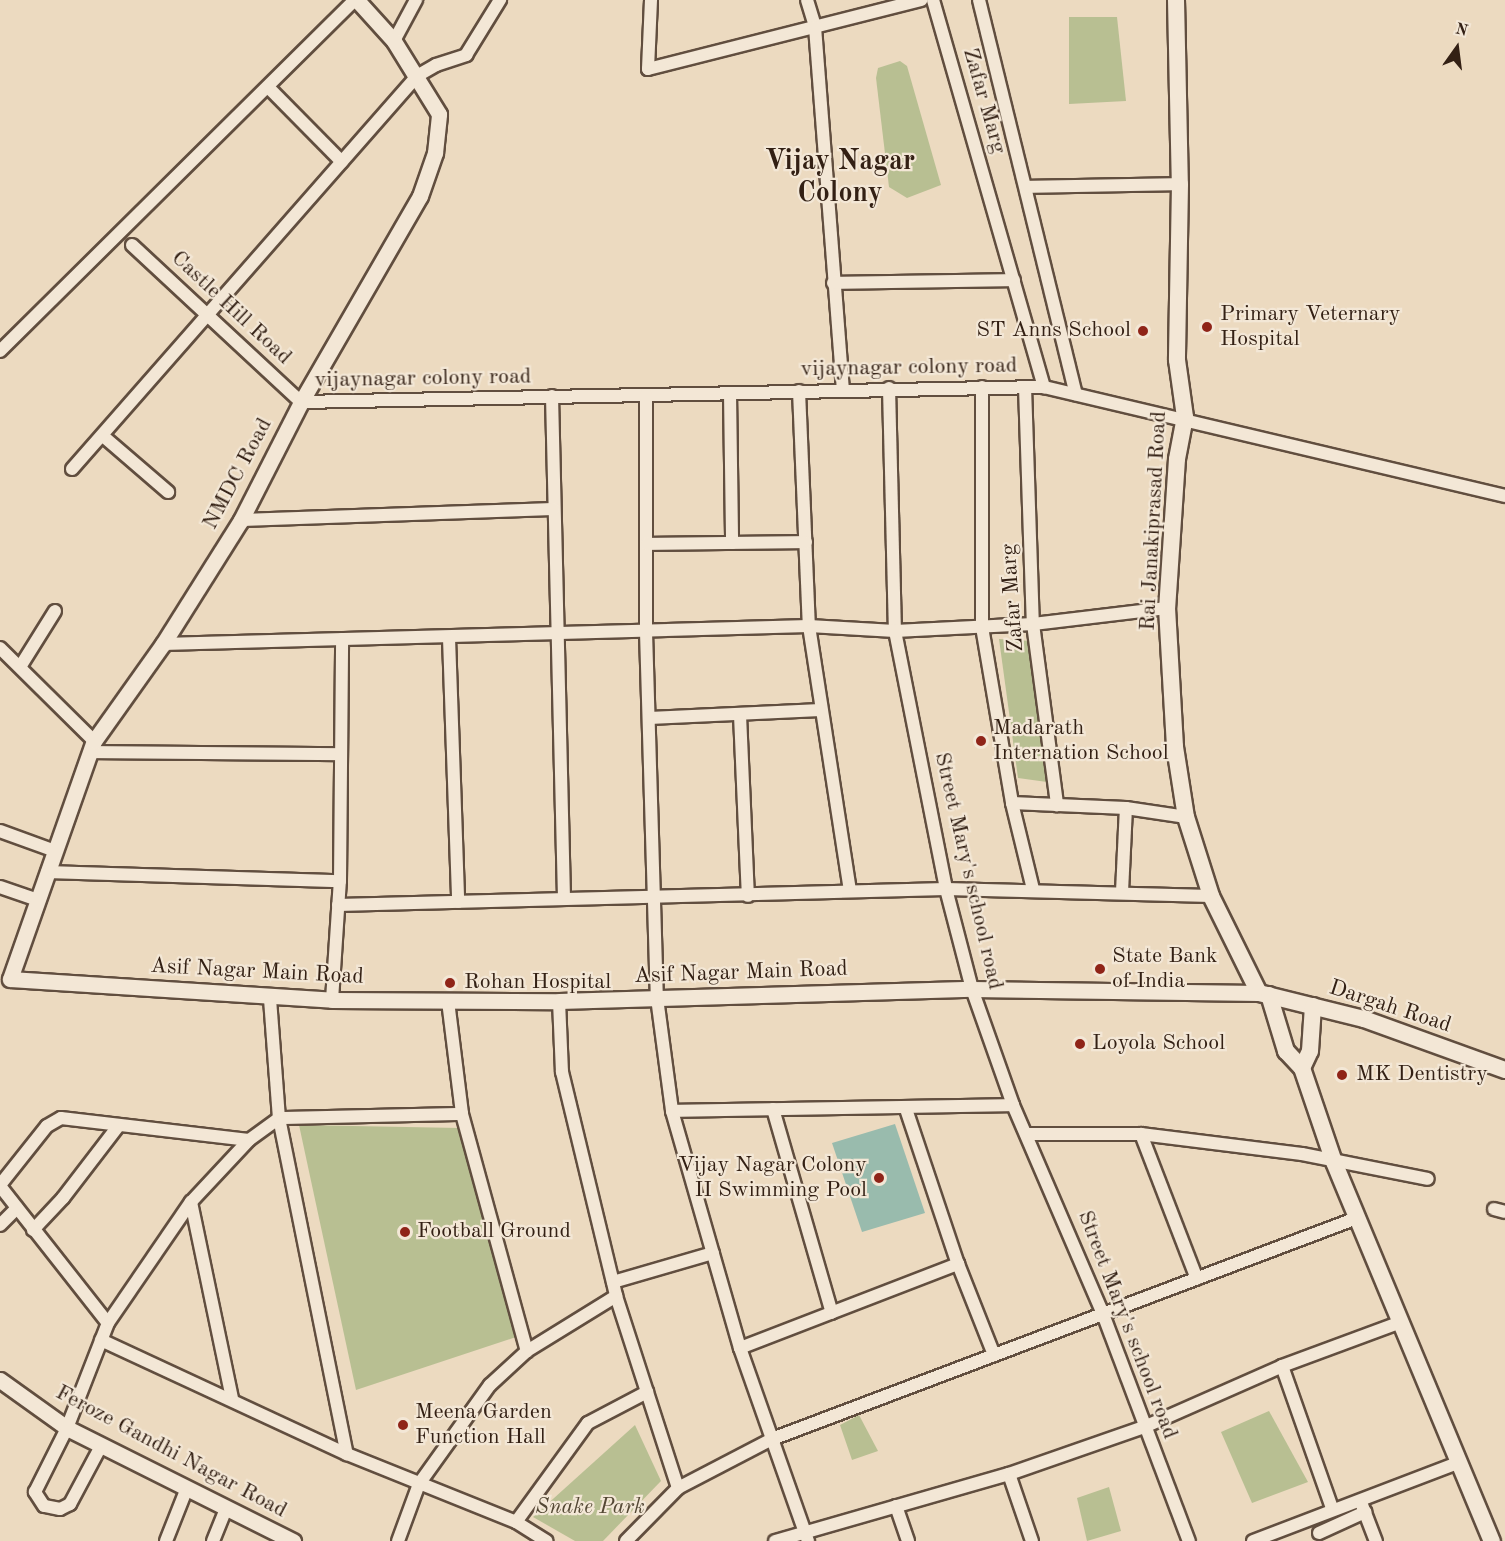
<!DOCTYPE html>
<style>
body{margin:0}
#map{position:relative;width:1505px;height:1541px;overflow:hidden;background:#ecdac0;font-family:"Old Standard TT",serif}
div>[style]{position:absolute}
.green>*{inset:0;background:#b8bf92}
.water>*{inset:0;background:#99bbad}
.roads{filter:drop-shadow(2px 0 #614e3f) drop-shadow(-2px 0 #614e3f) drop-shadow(0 2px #614e3f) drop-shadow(0 -2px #614e3f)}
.minor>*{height:12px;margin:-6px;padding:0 6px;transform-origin:6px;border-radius:6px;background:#f3e7d6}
.tertiary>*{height:15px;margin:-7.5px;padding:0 7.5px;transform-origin:7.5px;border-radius:7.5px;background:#f3e7d6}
.secondary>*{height:16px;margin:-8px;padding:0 8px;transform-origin:8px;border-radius:8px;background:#f3e7d6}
.dots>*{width:16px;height:16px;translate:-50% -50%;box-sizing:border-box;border:3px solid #f3e7d6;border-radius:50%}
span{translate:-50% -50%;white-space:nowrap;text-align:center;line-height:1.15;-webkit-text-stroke:4.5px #f3e7d6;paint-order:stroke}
.street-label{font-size:22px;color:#332014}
.poi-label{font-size:22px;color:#332014}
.left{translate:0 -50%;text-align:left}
.right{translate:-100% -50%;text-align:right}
.park-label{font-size:22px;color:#544834;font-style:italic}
.district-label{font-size:28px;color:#332014;font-weight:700}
.north{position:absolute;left:1427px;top:18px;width:60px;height:60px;-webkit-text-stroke:4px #f3e7d6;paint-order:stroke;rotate:14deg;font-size:16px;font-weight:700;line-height:24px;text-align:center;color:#332014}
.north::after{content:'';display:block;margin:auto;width:21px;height:27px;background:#332014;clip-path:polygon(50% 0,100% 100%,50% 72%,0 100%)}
</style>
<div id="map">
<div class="green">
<div style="clip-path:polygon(1069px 17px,1117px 17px,1126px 101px,1069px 104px)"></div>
<div style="clip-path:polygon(900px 61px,907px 66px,941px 185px,907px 198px,889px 187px,876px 78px,878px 68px)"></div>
<div style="clip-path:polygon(999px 639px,1031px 641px,1047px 782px,1018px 778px)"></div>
<div style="clip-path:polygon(299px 1125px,460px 1128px,516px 1337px,356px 1390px)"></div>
<div style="clip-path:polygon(1269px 1411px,1308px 1482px,1252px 1503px,1221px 1432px)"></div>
<div style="clip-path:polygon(859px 1415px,878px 1451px,852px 1460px,840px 1425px)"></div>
<div style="clip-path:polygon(635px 1425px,661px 1481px,603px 1541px,575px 1541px,533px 1517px)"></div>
<div style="clip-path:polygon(1109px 1487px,1121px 1531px,1087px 1541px,1077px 1498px)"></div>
</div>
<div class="water">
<div style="clip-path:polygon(895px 1124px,925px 1213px,862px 1232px,832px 1143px)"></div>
</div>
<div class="roads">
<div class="minor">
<div style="left:651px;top:0;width:69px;rotate:92.5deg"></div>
<div style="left:648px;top:69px;width:282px;rotate:-14.2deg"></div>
<div style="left:807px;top:0;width:28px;rotate:73deg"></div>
<div style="left:815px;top:27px;width:363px;rotate:85.6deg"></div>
<div style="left:933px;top:0;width:403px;rotate:74deg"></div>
<div style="left:979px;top:0;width:406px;rotate:76.2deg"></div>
<div style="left:394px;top:41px;width:47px;rotate:-61.8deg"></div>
<div style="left:268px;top:87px;width:105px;rotate:45.4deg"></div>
<div style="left:1026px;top:187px;width:154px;rotate:-1.1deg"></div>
<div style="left:132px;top:245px;width:231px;rotate:42.9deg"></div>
<div style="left:301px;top:402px;width:743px;rotate:-1.16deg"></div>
<div style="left:1044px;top:387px;width:474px;rotate:13.3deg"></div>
<div style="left:833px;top:283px;width:181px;rotate:-0.9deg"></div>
<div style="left:0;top:351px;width:499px;rotate:-44.7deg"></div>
<div style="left:982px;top:387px;width:240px;rotate:90deg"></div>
<div style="left:982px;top:627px;width:179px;rotate:80.3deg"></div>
<div style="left:1012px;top:803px;width:89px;rotate:76.3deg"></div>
<div style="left:1025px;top:387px;width:237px;rotate:88.1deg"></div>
<div style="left:1033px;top:624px;width:183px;rotate:82.4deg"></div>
<div style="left:889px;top:388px;width:243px;rotate:88.6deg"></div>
<div style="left:895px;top:631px;width:263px;rotate:78.8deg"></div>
<div style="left:946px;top:889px;width:103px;rotate:75.4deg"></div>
<div style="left:972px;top:989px;width:123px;rotate:70.5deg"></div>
<div style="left:1013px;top:1105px;width:228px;rotate:66.7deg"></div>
<div style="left:1103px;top:1314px;width:243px;rotate:69.3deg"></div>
<div style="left:799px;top:391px;width:235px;rotate:87.6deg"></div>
<div style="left:809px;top:626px;width:267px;rotate:81.2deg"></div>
<div style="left:730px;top:393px;width:150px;rotate:89.2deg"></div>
<div style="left:646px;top:395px;width:237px;rotate:90deg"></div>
<div style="left:646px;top:632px;width:366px;rotate:88.3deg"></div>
<div style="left:657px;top:998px;width:114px;rotate:82.4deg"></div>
<div style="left:672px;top:1111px;width:247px;rotate:74deg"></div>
<div style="left:740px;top:1348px;width:205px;rotate:70.6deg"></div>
<div style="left:552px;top:396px;width:501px;rotate:88.63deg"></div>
<div style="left:103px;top:436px;width:86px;rotate:40.7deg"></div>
<div style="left:72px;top:469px;width:523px;rotate:-48.72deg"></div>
<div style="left:417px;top:76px;width:22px;rotate:-30deg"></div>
<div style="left:436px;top:65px;width:32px;rotate:-18deg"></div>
<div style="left:466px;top:55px;width:65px;rotate:-58.3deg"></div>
<div style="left:241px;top:520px;width:313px;rotate:-2deg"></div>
<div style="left:647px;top:544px;width:159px;rotate:-0.7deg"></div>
<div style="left:449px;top:638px;width:264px;rotate:88deg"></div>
<div style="left:163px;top:644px;width:646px;rotate:-1.6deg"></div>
<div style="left:809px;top:626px;width:86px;rotate:3.3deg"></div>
<div style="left:895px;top:631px;width:138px;rotate:-2.9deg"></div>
<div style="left:1033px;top:624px;width:135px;rotate:-6.8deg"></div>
<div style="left:0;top:648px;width:132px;rotate:44.7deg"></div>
<div style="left:20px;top:667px;width:66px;rotate:-58deg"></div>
<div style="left:740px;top:715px;width:181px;rotate:87.5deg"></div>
<div style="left:650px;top:718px;width:170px;rotate:-2.7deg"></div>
<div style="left:90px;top:752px;width:251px;rotate:0.5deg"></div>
<div style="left:1012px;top:803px;width:114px;rotate:2.5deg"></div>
<div style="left:1126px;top:808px;width:61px;rotate:8.5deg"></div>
<div style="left:0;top:831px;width:59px;rotate:20deg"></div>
<div style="left:47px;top:872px;width:293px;rotate:1.8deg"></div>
<div style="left:0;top:887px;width:40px;rotate:18.9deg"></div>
<div style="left:1122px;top:892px;width:84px;rotate:-87.3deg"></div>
<div style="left:338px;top:905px;width:608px;rotate:-1.51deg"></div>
<div style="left:946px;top:889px;width:265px;rotate:1.5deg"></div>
<div style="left:270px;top:999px;width:119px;rotate:85.7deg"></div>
<div style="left:279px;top:1118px;width:343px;rotate:78.6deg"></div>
<div style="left:332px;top:1000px;width:119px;rotate:-86.2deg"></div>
<div style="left:340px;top:881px;width:242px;rotate:-89.5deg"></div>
<div style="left:448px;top:1001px;width:114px;rotate:82.9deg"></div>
<div style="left:462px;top:1114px;width:246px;rotate:74.7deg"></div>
<div style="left:559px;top:1001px;width:71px;rotate:87.6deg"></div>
<div style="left:562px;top:1072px;width:230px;rotate:76.4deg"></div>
<div style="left:616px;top:1296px;width:202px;rotate:72.1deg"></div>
<div style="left:773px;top:1109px;width:212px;rotate:73.9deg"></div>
<div style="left:906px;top:1109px;width:163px;rotate:71.5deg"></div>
<div style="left:958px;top:1264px;width:98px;rotate:68.4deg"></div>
<div style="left:672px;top:1111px;width:341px;rotate:-1deg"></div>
<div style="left:1027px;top:1134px;width:114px"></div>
<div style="left:1141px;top:1134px;width:162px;rotate:7.1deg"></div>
<div style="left:1302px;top:1154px;width:128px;rotate:11.2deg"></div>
<div style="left:1141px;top:1134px;width:155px;rotate:68.9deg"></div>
<div style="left:0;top:1185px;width:75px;rotate:-51.5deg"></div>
<div style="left:47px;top:1126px;width:16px;rotate:-30deg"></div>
<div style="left:61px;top:1118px;width:189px;rotate:6.7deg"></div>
<div style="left:0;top:1186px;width:174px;rotate:51.8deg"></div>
<div style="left:191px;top:1202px;width:201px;rotate:78.2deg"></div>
<div style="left:1494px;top:1209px;width:11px;rotate:15deg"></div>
<div style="left:0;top:1225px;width:24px;rotate:-45deg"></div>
<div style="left:33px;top:1230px;width:44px;rotate:-46.8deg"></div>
<div style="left:63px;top:1198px;width:92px;rotate:-52.5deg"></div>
<div style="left:613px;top:1282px;width:104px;rotate:-16.2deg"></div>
<div style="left:101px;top:1340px;width:271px;rotate:24.9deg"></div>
<div style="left:347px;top:1454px;width:182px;rotate:21.9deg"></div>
<div style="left:516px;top:1522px;width:122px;rotate:-54deg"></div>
<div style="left:588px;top:1423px;width:67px;rotate:-27.7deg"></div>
<div style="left:740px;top:1348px;width:234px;rotate:-21.1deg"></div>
<div style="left:1282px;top:1366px;width:151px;rotate:70.6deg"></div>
<div style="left:101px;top:1446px;width:66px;rotate:118.1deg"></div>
<div style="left:70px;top:1504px;width:11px;rotate:153deg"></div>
<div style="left:60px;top:1509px;width:16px;rotate:-169deg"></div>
<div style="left:44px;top:1506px;width:17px;rotate:-123deg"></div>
<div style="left:35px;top:1492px;width:72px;rotate:-63.4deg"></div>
<div style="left:67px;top:1428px;width:113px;rotate:-68.7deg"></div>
<div style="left:108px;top:1323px;width:147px;rotate:-55.6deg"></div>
<div style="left:191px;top:1202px;width:85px;rotate:-46.9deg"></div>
<div style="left:249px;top:1140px;width:37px;rotate:-36deg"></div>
<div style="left:279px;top:1118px;width:183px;rotate:-1.3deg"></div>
<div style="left:1009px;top:1474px;width:71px;rotate:71.1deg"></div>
<div style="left:1362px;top:1505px;width:39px;rotate:69deg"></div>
<div style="left:896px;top:1506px;width:37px;rotate:71deg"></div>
<div style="left:516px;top:1522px;width:36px;rotate:32deg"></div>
<div style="left:1319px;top:1533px;width:51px;rotate:-24.5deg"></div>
<div style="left:166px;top:1541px;width:57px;rotate:-68.4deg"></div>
<div style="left:213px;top:1541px;width:35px;rotate:-68deg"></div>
<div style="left:398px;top:1541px;width:61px;rotate:-69.8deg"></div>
<div style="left:419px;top:1484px;width:122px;rotate:-54.4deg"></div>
<div style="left:490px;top:1385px;width:50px;rotate:-42.6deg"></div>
<div style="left:527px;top:1351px;width:105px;rotate:-31.7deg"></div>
<div style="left:626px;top:1541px;width:74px;rotate:-45.5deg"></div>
<div style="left:678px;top:1488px;width:106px;rotate:-27.5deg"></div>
<div style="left:772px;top:1439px;width:625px;rotate:-20.7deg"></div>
<div style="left:775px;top:1541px;width:243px;rotate:-16deg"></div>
<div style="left:1009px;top:1474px;width:143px;rotate:-19.2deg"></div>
<div style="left:1144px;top:1427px;width:151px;rotate:-23.8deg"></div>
<div style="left:1282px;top:1366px;width:127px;rotate:-20.3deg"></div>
<div style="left:1253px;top:1541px;width:222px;rotate:-20.9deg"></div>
</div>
<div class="tertiary">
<div style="left:10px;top:979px;width:323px;rotate:3.7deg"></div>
<div style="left:332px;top:1000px;width:227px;rotate:0.3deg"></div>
<div style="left:559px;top:1001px;width:413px;rotate:-1.7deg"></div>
<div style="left:972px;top:989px;width:287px;rotate:0.8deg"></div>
<div style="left:10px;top:979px;width:252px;rotate:-70.6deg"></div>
<div style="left:94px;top:741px;width:119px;rotate:-54.6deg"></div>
<div style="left:163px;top:644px;width:146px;rotate:-57.8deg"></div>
<div style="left:241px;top:520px;width:132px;rotate:-63deg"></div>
<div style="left:301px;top:402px;width:238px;rotate:-60deg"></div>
<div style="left:420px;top:196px;width:46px;rotate:-70.8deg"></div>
<div style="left:435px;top:153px;width:39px;rotate:-84deg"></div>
<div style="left:439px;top:114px;width:86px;rotate:-121.7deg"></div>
<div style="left:394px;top:41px;width:55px;rotate:-132.1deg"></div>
<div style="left:0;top:1380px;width:82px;rotate:35.6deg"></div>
<div style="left:67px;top:1428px;width:253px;rotate:26.6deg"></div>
</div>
<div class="secondary">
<div style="left:1176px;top:0;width:184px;rotate:88.8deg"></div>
<div style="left:1180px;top:184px;width:176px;rotate:91deg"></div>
<div style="left:1177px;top:360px;width:58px;rotate:82deg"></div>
<div style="left:1185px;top:417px;width:43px;rotate:100.8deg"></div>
<div style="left:1177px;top:459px;width:149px;rotate:93.8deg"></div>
<div style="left:1167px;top:608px;width:139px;rotate:86.7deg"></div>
<div style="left:1175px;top:747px;width:71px;rotate:81.1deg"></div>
<div style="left:1186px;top:817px;width:83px;rotate:72.4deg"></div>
<div style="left:1211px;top:896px;width:108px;rotate:63.7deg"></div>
<div style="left:1259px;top:993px;width:108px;rotate:13.9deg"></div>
<div style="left:1364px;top:1019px;width:150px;rotate:19.9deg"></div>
<div style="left:1269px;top:995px;width:59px;rotate:73.1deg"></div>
<div style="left:1286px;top:1051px;width:23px;rotate:47deg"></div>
<div style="left:1302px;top:1068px;width:99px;rotate:71.2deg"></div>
<div style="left:1334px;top:1162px;width:411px;rotate:67.4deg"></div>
<div style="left:1302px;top:1068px;width:19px;rotate:-65deg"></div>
<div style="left:1310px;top:1051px;width:45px;rotate:-86.2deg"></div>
</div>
</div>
<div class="dots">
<div style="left:1207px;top:327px;background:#8f2418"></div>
<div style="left:1143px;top:331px;background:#8f2418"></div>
<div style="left:981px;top:741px;background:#8f2418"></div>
<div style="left:1100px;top:969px;background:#8f2418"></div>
<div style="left:450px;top:983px;background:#8f2418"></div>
<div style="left:1080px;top:1044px;background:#8f2418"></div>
<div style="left:1342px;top:1075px;background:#8f2418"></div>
<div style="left:879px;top:1178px;background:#8f2418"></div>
<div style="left:405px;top:1232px;background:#8f2418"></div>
<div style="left:403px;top:1425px;background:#8f2418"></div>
</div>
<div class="street-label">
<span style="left:984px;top:101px;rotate:74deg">Zafar Marg</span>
<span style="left:231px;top:308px;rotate:43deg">Castle Hill Road</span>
<span style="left:909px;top:368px;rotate:-1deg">vijaynagar colony road</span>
<span style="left:423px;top:379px;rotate:-1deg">vijaynagar colony road</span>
<span style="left:238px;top:474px;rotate:-62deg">NMDC Road</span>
<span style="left:1154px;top:521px;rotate:-87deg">Rai Janakiprasad Road</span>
<span style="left:1013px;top:598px;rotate:-94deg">Zafar Marg</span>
<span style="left:968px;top:871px;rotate:77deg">Street Mary's school road</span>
<span style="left:257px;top:972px;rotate:3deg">Asif Nagar Main Road</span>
<span style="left:741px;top:973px;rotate:-2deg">Asif Nagar Main Road</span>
<span style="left:1390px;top:1007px;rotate:18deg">Dargah Road</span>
<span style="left:1127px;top:1325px;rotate:69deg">Street Mary's school road</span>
<span style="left:171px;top:1452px;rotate:28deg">Feroze Gandhi Nagar Road</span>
</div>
<div class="poi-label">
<span class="left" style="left:1220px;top:327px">Primary Veternary<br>Hospital</span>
<span class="right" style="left:1131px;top:331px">ST Anns School</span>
<span class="left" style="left:993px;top:741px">Madarath<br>Internation School</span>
<span class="left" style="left:1112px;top:969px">State Bank<br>of India</span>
<span class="left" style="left:464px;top:983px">Rohan Hospital</span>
<span class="left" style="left:1092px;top:1044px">Loyola School</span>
<span class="left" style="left:1356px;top:1075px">MK Dentistry</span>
<span class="right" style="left:867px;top:1178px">Vijay Nagar Colony<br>II Swimming Pool</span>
<span class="left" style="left:417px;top:1232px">Football Ground</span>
<span class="left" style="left:415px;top:1425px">Meena Garden<br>Function Hall</span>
</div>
<div class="park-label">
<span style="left:590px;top:1508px">Snake Park</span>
</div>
<div class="district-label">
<span style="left:840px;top:178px">Vijay Nagar<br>Colony</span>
</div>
<div class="north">N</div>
</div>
